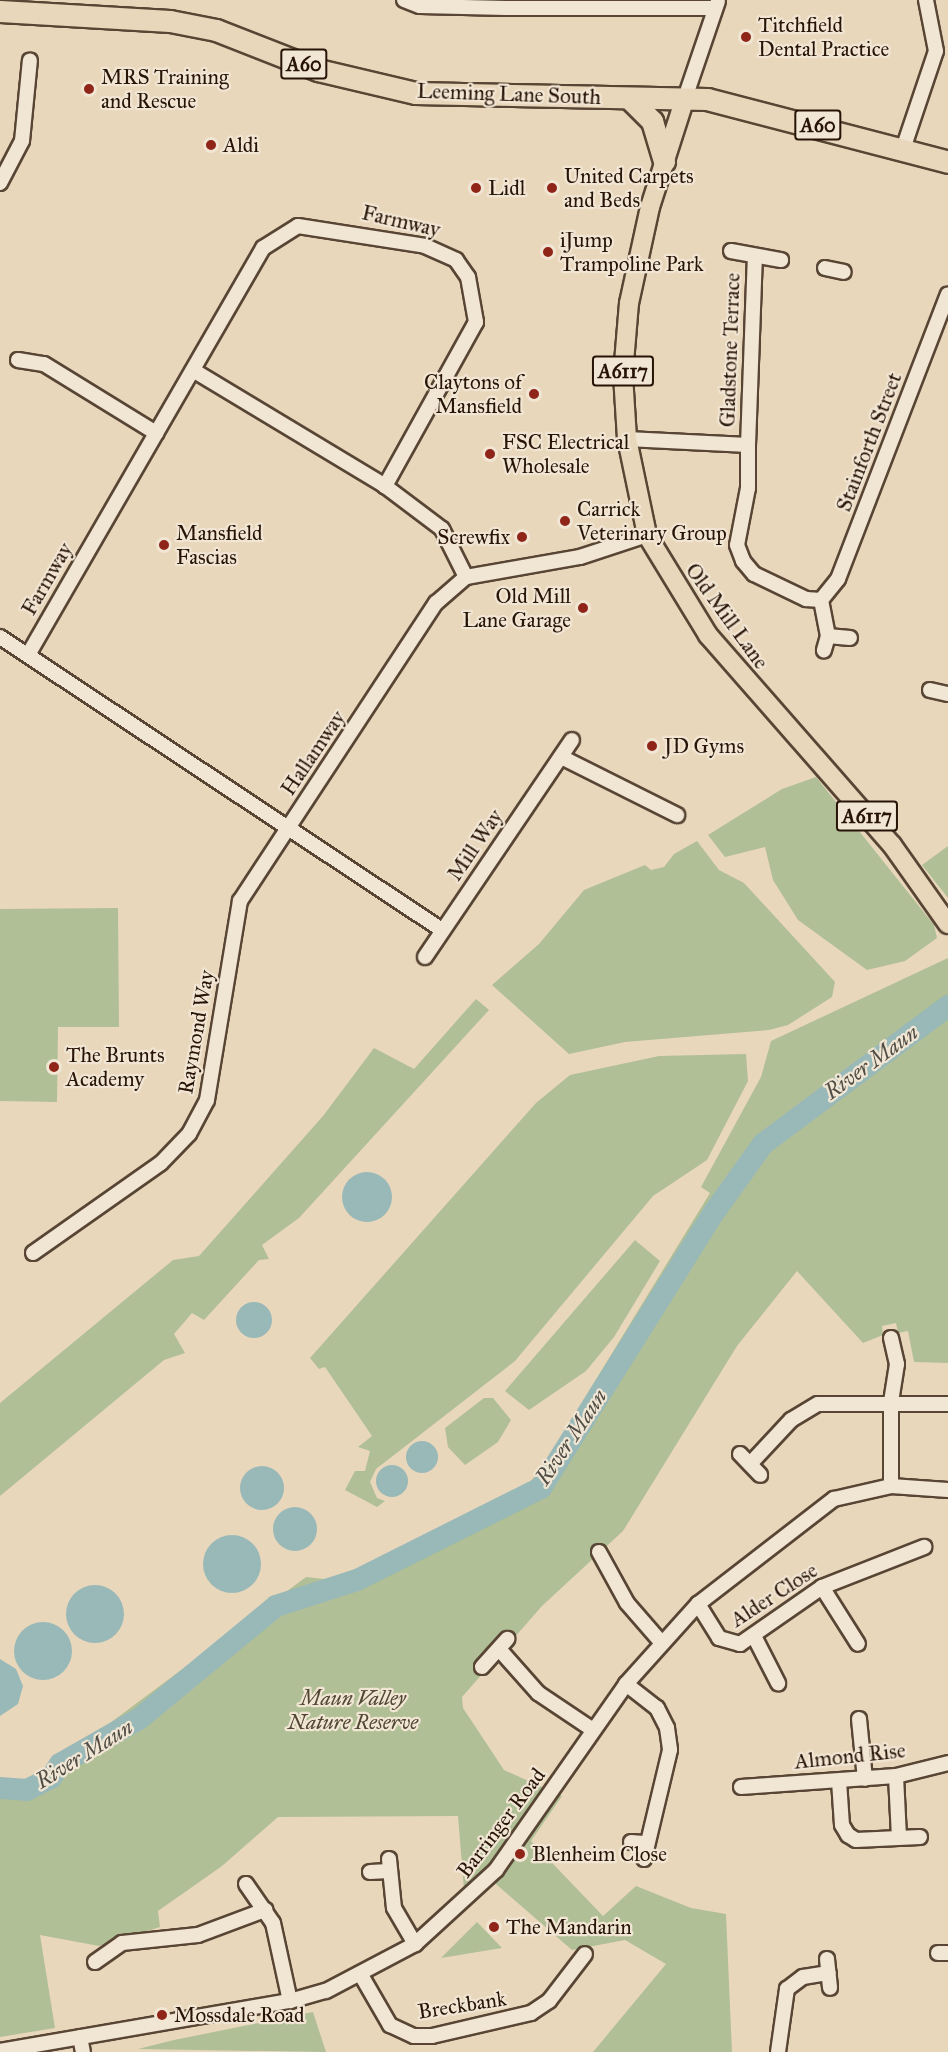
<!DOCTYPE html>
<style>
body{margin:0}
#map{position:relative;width:948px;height:2052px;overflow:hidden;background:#e9d7bc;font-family:"IM FELL Great Primer",serif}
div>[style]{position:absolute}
.green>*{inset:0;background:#b0bf96}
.water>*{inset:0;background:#99b8b8}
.round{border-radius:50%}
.river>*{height:22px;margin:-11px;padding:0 11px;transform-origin:11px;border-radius:11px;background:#99b8b8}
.roads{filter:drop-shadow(2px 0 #584534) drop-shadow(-2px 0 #584534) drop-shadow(0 2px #584534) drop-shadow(0 -2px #584534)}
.minor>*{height:14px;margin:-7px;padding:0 7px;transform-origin:7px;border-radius:7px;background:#f1e5d3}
.major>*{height:18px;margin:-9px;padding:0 9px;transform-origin:9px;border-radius:9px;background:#e9d7bc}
.highway>*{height:21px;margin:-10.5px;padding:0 10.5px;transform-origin:10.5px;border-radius:10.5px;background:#e9d7bc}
.dots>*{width:16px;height:16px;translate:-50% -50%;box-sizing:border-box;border:3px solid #f1e5d3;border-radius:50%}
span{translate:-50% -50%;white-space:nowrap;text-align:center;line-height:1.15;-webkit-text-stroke:4.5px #f1e5d3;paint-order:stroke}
.shield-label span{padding:2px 4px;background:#f1e5d3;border:2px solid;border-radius:4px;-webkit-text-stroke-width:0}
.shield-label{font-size:20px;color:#271407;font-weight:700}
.poi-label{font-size:21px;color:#271407}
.left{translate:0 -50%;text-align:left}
.right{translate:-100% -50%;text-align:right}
.street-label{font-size:21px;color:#271407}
.park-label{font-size:21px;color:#504732;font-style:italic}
.water-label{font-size:22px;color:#4f4d45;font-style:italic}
</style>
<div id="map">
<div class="green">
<div style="clip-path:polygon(816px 777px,934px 925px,937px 938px,905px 961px,867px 970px,798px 920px,773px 880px,765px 847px,725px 857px,708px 835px,782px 789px)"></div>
<div style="clip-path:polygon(697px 841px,719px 870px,744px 883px,835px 982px,832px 997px,788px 1025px,769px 1030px,625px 1042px,569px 1054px,492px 985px,539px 944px,584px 890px,645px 865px,651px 870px,664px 867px,674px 854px)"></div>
<div style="clip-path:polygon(948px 846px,948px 898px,922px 865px)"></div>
<div style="clip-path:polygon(118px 908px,119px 1027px,58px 1027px,57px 1102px,0 1101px,0 909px)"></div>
<div style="clip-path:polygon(948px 958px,948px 1363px,914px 1362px,908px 1331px,898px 1333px,896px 1323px,882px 1326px,883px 1335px,863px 1343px,797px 1271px,737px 1346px,623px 1531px,542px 1606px,462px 1697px,463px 1708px,504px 1770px,562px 1796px,531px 1841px,603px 1916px,636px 1886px,691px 1908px,726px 1914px,732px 2052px,593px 2052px,666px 1964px,625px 1940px,572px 1950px,481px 1871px,464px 1890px,458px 1816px,278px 1817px,222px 1866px,158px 1911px,160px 1927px,99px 1946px,40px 1935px,55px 2028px,0 2037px,0 1778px,16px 1793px,306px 1577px,343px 1581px,521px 1491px,540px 1471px,710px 1193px,701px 1187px,761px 1077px,771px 1041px)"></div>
<div style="clip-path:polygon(476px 999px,489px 1010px,299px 1218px,262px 1245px,269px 1259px,259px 1260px,204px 1320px,192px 1313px,174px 1334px,185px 1353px,164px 1360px,0 1496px,0 1403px,173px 1260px,199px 1256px,323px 1116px,374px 1048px,414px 1069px)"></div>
<div style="clip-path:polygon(746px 1054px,748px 1081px,707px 1160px,653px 1196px,515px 1361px,376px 1469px,370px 1482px,377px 1498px,385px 1501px,377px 1507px,345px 1490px,355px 1471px,365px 1471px,370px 1451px,358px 1447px,372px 1436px,325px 1367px,319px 1369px,310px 1358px,536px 1103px,570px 1075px,659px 1056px)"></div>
<div style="clip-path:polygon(635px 1240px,660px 1261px,614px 1337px,586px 1371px,529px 1410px,505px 1391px)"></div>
<div style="clip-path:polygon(484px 1398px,493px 1398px,511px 1420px,498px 1442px,465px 1465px,448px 1447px,445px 1428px)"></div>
<div style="clip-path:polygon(477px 1922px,502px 1948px,441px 1958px)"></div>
<div style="clip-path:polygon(313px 2012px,326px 2052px,138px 2049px,174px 2040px)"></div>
</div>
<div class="water">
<div class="round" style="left:342px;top:1172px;width:50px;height:50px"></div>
<div class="round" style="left:236px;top:1302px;width:36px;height:36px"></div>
<div class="round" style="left:406px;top:1441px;width:32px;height:32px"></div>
<div class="round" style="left:376px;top:1465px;width:32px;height:32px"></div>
<div class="round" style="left:240px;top:1466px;width:44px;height:44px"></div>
<div class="round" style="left:273px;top:1507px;width:44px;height:44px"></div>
<div class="round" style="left:203px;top:1535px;width:58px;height:58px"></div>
<div class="round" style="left:66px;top:1585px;width:58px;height:58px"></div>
<div class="round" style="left:14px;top:1622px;width:58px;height:58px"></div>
<div style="clip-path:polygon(0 1659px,16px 1669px,23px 1686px,18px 1704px,0 1716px)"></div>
</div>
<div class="river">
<div style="left:0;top:1788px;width:27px;rotate:4deg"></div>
<div style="left:27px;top:1790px;width:27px;rotate:-27deg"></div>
<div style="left:51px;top:1778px;width:17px;rotate:-57deg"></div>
<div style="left:60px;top:1764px;width:91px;rotate:-29.7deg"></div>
<div style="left:139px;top:1719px;width:178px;rotate:-39.5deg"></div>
<div style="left:276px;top:1606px;width:85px;rotate:-17.8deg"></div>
<div style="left:357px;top:1580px;width:206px;rotate:-26.6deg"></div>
<div style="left:541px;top:1488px;width:327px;rotate:-57.9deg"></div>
<div style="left:715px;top:1211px;width:82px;rotate:-54.4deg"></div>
<div style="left:763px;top:1144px;width:231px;rotate:-36.7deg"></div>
</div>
<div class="roads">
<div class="minor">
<div style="left:404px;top:0;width:17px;rotate:21deg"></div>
<div style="left:420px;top:6px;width:86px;rotate:1.3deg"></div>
<div style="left:506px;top:8px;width:209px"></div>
<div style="left:685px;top:98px;width:102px;rotate:-71.2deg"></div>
<div style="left:903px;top:149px;width:103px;rotate:-71.4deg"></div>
<div style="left:936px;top:51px;width:52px;rotate:-101.1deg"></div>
<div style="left:0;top:183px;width:47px;rotate:-62.4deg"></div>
<div style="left:22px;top:141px;width:81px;rotate:-84.4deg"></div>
<div style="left:731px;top:251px;width:51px;rotate:10.2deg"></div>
<div style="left:825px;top:268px;width:19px;rotate:12deg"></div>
<div style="left:18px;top:360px;width:26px;rotate:9deg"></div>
<div style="left:44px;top:364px;width:132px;rotate:31.6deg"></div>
<div style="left:193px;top:370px;width:224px;rotate:31.1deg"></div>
<div style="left:627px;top:439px;width:121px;rotate:2.8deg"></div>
<div style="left:748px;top:445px;width:43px;rotate:90deg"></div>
<div style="left:748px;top:488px;width:58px;rotate:100.9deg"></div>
<div style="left:737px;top:545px;width:17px;rotate:69deg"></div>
<div style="left:743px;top:561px;width:17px;rotate:50deg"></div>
<div style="left:754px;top:574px;width:58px;rotate:25.7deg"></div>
<div style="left:806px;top:599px;width:15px;rotate:4deg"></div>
<div style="left:748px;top:445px;width:189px;rotate:-87.9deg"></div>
<div style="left:821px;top:600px;width:27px;rotate:-51deg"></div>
<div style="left:838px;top:579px;width:305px;rotate:-68.9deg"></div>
<div style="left:821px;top:600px;width:37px;rotate:79deg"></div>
<div style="left:828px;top:636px;width:15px;rotate:106deg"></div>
<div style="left:828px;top:636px;width:22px;rotate:5deg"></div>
<div style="left:0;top:637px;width:530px;rotate:33.54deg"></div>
<div style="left:28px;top:655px;width:470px;rotate:-60deg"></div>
<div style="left:263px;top:248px;width:41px;rotate:-32.2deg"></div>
<div style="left:298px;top:226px;width:129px;rotate:8.9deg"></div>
<div style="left:425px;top:246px;width:34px;rotate:24deg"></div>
<div style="left:456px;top:260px;width:21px;rotate:55deg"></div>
<div style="left:468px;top:277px;width:46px;rotate:79.9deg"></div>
<div style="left:476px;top:322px;width:188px;rotate:119deg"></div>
<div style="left:385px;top:486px;width:71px;rotate:37deg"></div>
<div style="left:442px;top:529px;width:54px;rotate:63.4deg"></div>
<div style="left:930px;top:690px;width:18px;rotate:13deg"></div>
<div style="left:561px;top:757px;width:130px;rotate:26.6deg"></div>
<div style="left:425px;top:957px;width:262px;rotate:-55.9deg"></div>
<div style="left:33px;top:1253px;width:156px;rotate:-35.1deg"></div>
<div style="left:161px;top:1163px;width:40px;rotate:-46deg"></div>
<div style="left:189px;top:1134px;width:38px;rotate:-62deg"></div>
<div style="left:207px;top:1100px;width:202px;rotate:-80.6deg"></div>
<div style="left:240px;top:901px;width:357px;rotate:-56.7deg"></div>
<div style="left:436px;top:603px;width:40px;rotate:-41deg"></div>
<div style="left:466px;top:577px;width:116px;rotate:-10deg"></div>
<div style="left:580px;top:557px;width:71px;rotate:-18.2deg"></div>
<div style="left:891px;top:1338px;width:27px;rotate:77deg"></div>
<div style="left:897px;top:1364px;width:37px;rotate:99deg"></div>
<div style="left:891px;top:1401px;width:85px;rotate:90deg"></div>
<div style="left:740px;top:1454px;width:29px;rotate:46deg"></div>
<div style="left:750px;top:1464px;width:60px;rotate:-47deg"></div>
<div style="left:791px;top:1420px;width:31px;rotate:-31deg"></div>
<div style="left:818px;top:1404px;width:130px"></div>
<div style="left:599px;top:1552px;width:58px;rotate:61.2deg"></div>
<div style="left:627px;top:1603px;width:50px;rotate:49deg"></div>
<div style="left:822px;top:1587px;width:67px;rotate:57.7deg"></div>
<div style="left:698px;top:1604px;width:40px;rotate:58deg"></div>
<div style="left:719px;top:1638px;width:22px;rotate:16deg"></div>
<div style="left:740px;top:1644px;width:100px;rotate:-34.8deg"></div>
<div style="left:822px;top:1587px;width:110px;rotate:-21.4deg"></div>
<div style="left:755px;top:1638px;width:51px;rotate:62.9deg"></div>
<div style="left:499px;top:1649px;width:59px;rotate:48.4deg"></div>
<div style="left:538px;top:1693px;width:66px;rotate:33.9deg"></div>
<div style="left:482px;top:1667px;width:38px;rotate:-48deg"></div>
<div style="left:626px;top:1684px;width:39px;rotate:38deg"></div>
<div style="left:657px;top:1708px;width:22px;rotate:63deg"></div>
<div style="left:667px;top:1728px;width:22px;rotate:82deg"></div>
<div style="left:670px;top:1750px;width:112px;rotate:103.4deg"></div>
<div style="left:859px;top:1719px;width:60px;rotate:84.3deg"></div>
<div style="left:896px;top:1776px;width:61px;rotate:87.2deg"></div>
<div style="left:839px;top:1781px;width:44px;rotate:86.1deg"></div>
<div style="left:842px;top:1825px;width:12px;rotate:59deg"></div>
<div style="left:848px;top:1835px;width:9px;rotate:32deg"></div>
<div style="left:856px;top:1840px;width:64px;rotate:-2.7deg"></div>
<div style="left:741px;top:1787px;width:155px;rotate:-4.1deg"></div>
<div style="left:896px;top:1776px;width:54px;rotate:-14deg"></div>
<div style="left:631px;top:1842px;width:16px;rotate:4deg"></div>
<div style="left:389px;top:1859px;width:49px;rotate:84.2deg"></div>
<div style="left:394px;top:1908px;width:42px;rotate:59.7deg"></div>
<div style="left:370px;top:1872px;width:19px;rotate:-3deg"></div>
<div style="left:246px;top:1884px;width:47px;rotate:55.3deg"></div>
<div style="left:273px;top:1923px;width:80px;rotate:77.7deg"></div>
<div style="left:938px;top:1953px;width:10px"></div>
<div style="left:827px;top:1959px;width:29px;rotate:84deg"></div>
<div style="left:95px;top:1962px;width:33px;rotate:-35deg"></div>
<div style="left:122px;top:1943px;width:76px;rotate:-6deg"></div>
<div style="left:198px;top:1935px;width:72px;rotate:-20.5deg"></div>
<div style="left:361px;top:1975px;width:58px;rotate:59.9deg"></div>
<div style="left:390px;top:2025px;width:26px;rotate:25deg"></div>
<div style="left:414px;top:2036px;width:18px"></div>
<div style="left:432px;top:2036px;width:102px;rotate:-13.1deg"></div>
<div style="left:531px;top:2013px;width:22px;rotate:-34deg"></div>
<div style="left:549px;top:2001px;width:59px;rotate:-52.5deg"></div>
<div style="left:80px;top:2037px;width:15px;rotate:79deg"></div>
<div style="left:0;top:2051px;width:294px;rotate:-9.8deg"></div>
<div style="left:290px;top:2001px;width:37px;rotate:-16deg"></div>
<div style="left:326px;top:1991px;width:101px;rotate:-27.8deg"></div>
<div style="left:415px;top:1944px;width:110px;rotate:-42.4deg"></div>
<div style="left:496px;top:1870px;width:227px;rotate:-55deg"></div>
<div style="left:626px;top:1684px;width:108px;rotate:-48deg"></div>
<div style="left:698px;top:1604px;width:172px;rotate:-37.7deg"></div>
<div style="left:834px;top:1499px;width:58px;rotate:-12.8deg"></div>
<div style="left:891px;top:1486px;width:57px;rotate:4deg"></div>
<div style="left:778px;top:2052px;width:64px;rotate:-81.9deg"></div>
<div style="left:787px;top:1989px;width:20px;rotate:-37deg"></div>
<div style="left:803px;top:1977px;width:26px;rotate:-9deg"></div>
</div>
<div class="major">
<div style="left:685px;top:98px;width:114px;rotate:107.8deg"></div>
<div style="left:650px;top:207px;width:98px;rotate:102.3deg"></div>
<div style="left:629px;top:303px;width:72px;rotate:94.8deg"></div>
<div style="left:623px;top:375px;width:64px;rotate:86.4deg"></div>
<div style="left:627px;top:439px;width:98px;rotate:78.2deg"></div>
<div style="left:647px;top:535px;width:117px;rotate:58.6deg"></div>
<div style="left:708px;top:635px;width:279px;rotate:48.8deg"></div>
<div style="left:892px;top:845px;width:97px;rotate:54.7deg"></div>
</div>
<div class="highway">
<div style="left:0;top:11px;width:170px;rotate:3.4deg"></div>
<div style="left:170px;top:21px;width:47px;rotate:11.1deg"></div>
<div style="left:216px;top:30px;width:110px;rotate:21.4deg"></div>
<div style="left:318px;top:70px;width:100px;rotate:13.3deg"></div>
<div style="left:415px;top:93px;width:292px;rotate:1.2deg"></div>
<div style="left:707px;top:99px;width:249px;rotate:14.6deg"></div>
<div style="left:629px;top:98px;width:33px;rotate:45deg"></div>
<div style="left:652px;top:121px;width:42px;rotate:73.3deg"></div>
</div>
</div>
<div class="dots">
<div style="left:746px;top:37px;background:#8f2418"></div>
<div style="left:89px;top:89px;background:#8f2418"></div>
<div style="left:211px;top:145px;background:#8f2418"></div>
<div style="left:476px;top:188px;background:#8f2418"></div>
<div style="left:552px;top:188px;background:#8f2418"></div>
<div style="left:548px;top:252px;background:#8f2418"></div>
<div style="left:534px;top:394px;background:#8f2418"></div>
<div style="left:490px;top:454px;background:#8f2418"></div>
<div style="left:565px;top:521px;background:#8f2418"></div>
<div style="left:522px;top:537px;background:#8f2418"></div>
<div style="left:164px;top:545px;background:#8f2418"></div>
<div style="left:583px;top:608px;background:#8f2418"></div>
<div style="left:652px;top:746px;background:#8f2418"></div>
<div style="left:54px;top:1067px;background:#8f2418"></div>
<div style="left:520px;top:1854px;background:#8f2418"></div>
<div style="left:494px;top:1927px;background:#8f2418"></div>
<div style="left:162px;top:2015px;background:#8f2418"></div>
</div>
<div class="shield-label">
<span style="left:304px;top:64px">A60</span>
<span style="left:818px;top:125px">A60</span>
<span style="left:623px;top:371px">A6117</span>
<span style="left:867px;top:816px">A6117</span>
</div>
<div class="poi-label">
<span class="left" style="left:758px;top:37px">Titchfield<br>Dental Practice</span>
<span class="left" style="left:101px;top:89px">MRS Training<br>and Rescue</span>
<span class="left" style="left:223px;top:145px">Aldi</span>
<span class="left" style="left:564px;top:188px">United Carpets<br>and Beds</span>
<span class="left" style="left:488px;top:188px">Lidl</span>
<span class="left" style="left:560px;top:252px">iJump<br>Trampoline Park</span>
<span class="right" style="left:522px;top:394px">Claytons of<br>Mansfield</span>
<span class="left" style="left:502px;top:454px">FSC Electrical<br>Wholesale</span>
<span class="left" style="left:577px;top:521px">Carrick<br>Veterinary Group</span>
<span class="left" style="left:176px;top:545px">Mansfield<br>Fascias</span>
<span class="right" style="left:510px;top:537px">Screwfix</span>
<span class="right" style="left:571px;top:608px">Old Mill<br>Lane Garage</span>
<span class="left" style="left:664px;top:746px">JD Gyms</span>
<span class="left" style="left:66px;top:1067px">The Brunts<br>Academy</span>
<span class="left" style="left:532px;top:1854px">Blenheim Close</span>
<span class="left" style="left:506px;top:1927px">The Mandarin</span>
<span class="left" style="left:174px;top:2015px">Mossdale Road</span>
</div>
<div class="street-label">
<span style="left:509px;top:94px;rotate:2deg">Leeming Lane South</span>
<span style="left:401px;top:221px;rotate:13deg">Farmway</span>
<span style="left:730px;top:350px;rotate:-88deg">Gladstone Terrace</span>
<span style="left:869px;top:442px;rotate:-69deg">Stainforth Street</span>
<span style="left:47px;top:579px;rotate:-60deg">Farmway</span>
<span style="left:727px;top:616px;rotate:54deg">Old Mill Lane</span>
<span style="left:313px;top:753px;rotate:-56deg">Hallamway</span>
<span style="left:475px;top:845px;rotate:-56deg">Mill Way</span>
<span style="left:196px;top:1032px;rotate:-80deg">Raymond Way</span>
<span style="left:774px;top:1595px;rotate:-33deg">Alder Close</span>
<span style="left:850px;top:1756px;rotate:-6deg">Almond Rise</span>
<span style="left:501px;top:1823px;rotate:-53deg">Barringer Road</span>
<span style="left:462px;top:2005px;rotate:-9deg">Breckbank</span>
</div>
<div class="park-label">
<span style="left:353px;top:1710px">Maun Valley<br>Nature Reserve</span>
</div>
<div class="water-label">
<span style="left:871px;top:1062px;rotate:-36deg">River Maun</span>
<span style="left:571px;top:1437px;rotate:-56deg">River Maun</span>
<span style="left:84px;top:1754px;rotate:-32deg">River Maun</span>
</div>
</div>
